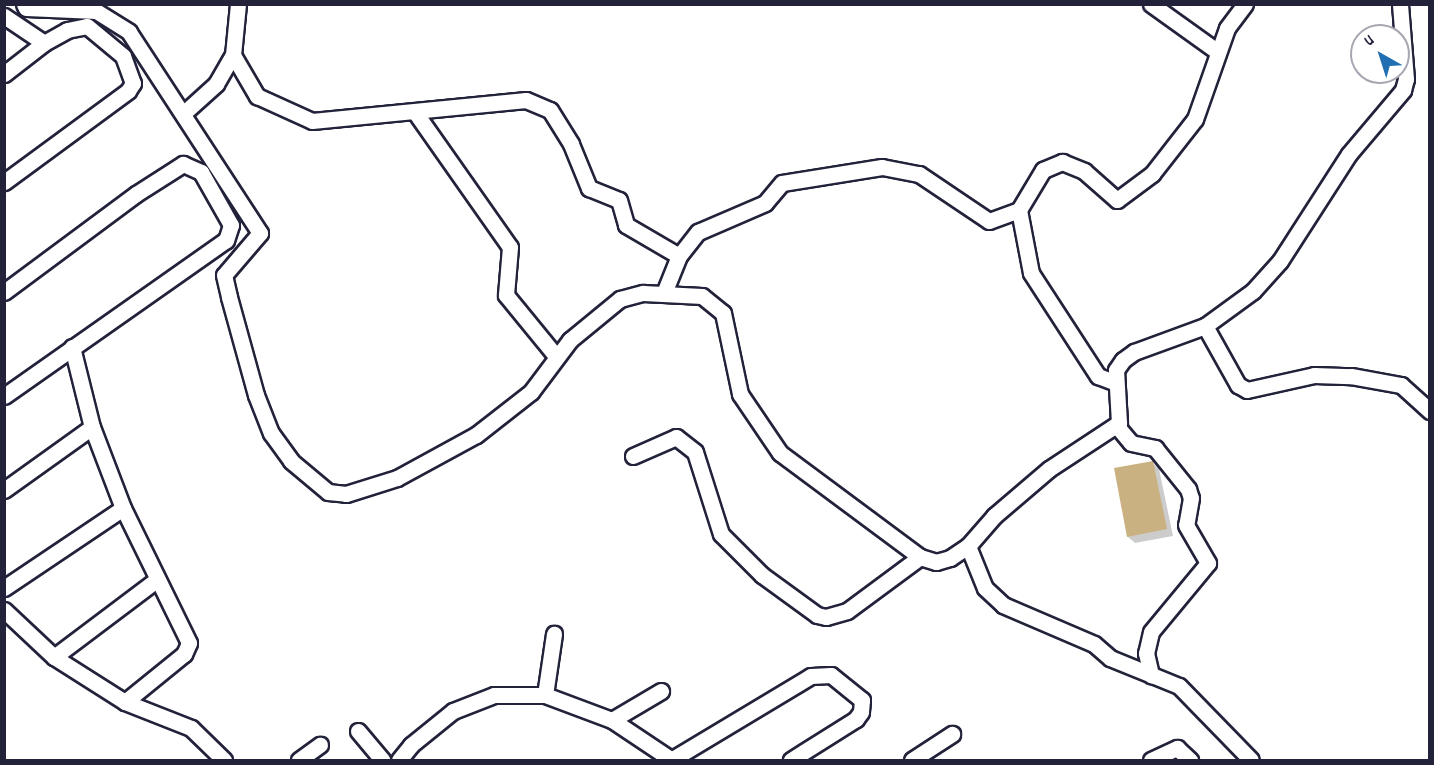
<!DOCTYPE html>
<style>
body{margin:0}
#map{position:relative;width:1434px;height:765px;overflow:hidden;background:#fff;font-family:Dekko,sans-serif}
div>[style]{position:absolute}
.shadow>*{inset:0;background:#0003}
.building>*{inset:0;background:#cab181}
.roads{filter:drop-shadow(2px 0 #22223b) drop-shadow(-2px 0 #22223b) drop-shadow(0 2px #22223b) drop-shadow(0 -2px #22223b)}
.street>*{height:15px;margin:-7.5px;padding:0 7.5px;transform-origin:7.5px;border-radius:7.5px;background:#fff}
span{translate:-50% -50%;white-space:nowrap;text-align:center;line-height:1.15;-webkit-text-stroke:4.5px #fff;paint-order:stroke}
.frame{position:absolute;inset:0;border:6px solid #22223b;pointer-events:none}
.north{position:absolute;left:1350px;top:24px;width:60px;height:60px;box-sizing:border-box;background:#fff;border:2px solid #a7a7b1;border-radius:50%;rotate:321deg;font-size:16px;font-weight:700;line-height:24px;text-align:center;color:#22223b}
.north::after{content:'';display:block;margin:auto;width:21px;height:27px;background:#1f6fb2;clip-path:polygon(50% 0,100% 100%,50% 72%,0 100%)}
</style>
<div id="map">
<div class="shadow">
<div style="clip-path:polygon(1152px 462px,1159px 469px,1173px 536px,1135px 543px,1128px 537px)"></div>
</div>
<div class="building">
<div style="clip-path:polygon(1153px 461px,1167px 529px,1127px 537px,1114px 468px)"></div>
</div>
<div class="roads">
<div class="street">
<div style="left:24px;top:4px;width:4px;rotate:63deg"></div>
<div style="left:26px;top:8px;width:70px;rotate:2.5deg"></div>
<div style="left:96px;top:11px;width:39px;rotate:32deg"></div>
<div style="left:129px;top:32px;width:240px;rotate:56.9deg"></div>
<div style="left:260px;top:233px;width:55px;rotate:130.6deg"></div>
<div style="left:224px;top:275px;width:23px;rotate:77deg"></div>
<div style="left:229px;top:297px;width:102px;rotate:74.6deg"></div>
<div style="left:256px;top:395px;width:41px;rotate:68.5deg"></div>
<div style="left:271px;top:433px;width:34px;rotate:54deg"></div>
<div style="left:291px;top:461px;width:48px;rotate:40deg"></div>
<div style="left:328px;top:492px;width:18px;rotate:6deg"></div>
<div style="left:346px;top:494px;width:53px;rotate:-17.4deg"></div>
<div style="left:397px;top:478px;width:90px;rotate:-28.6deg"></div>
<div style="left:476px;top:435px;width:70px;rotate:-38deg"></div>
<div style="left:531px;top:392px;width:65px;rotate:-53.1deg"></div>
<div style="left:570px;top:340px;width:65px;rotate:-39.4deg"></div>
<div style="left:620px;top:299px;width:24px;rotate:-15deg"></div>
<div style="left:643px;top:293px;width:59px;rotate:2.9deg"></div>
<div style="left:702px;top:296px;width:27px;rotate:39deg"></div>
<div style="left:723px;top:313px;width:83px;rotate:78.1deg"></div>
<div style="left:740px;top:394px;width:71px;rotate:55.9deg"></div>
<div style="left:780px;top:453px;width:174px;rotate:36.6deg"></div>
<div style="left:920px;top:557px;width:17px;rotate:17deg"></div>
<div style="left:936px;top:562px;width:15px;rotate:-16deg"></div>
<div style="left:950px;top:558px;width:22px;rotate:-34deg"></div>
<div style="left:968px;top:546px;width:40px;rotate:-49deg"></div>
<div style="left:994px;top:516px;width:72px;rotate:-40.5deg"></div>
<div style="left:1049px;top:469px;width:84px;rotate:-33.3deg"></div>
<div style="left:1119px;top:423px;width:53px;rotate:-93.2deg"></div>
<div style="left:1116px;top:370px;width:12px;rotate:-55deg"></div>
<div style="left:1123px;top:360px;width:14px;rotate:-36deg"></div>
<div style="left:1134px;top:352px;width:76px;rotate:-20.1deg"></div>
<div style="left:1205px;top:326px;width:59px;rotate:-36.1deg"></div>
<div style="left:1253px;top:291px;width:40px;rotate:-48deg"></div>
<div style="left:1280px;top:261px;width:127px;rotate:-57.2deg"></div>
<div style="left:1349px;top:154px;width:84px;rotate:-49.8deg"></div>
<div style="left:1403px;top:90px;width:11px;rotate:-75deg"></div>
<div style="left:1406px;top:79px;width:75px;rotate:-94.6deg"></div>
<div style="left:1151px;top:4px;width:82px;rotate:35.6deg"></div>
<div style="left:4px;top:16px;width:48px;rotate:34deg"></div>
<div style="left:233px;top:55px;width:48px;rotate:59.7deg"></div>
<div style="left:257px;top:96px;width:60px;rotate:24.4deg"></div>
<div style="left:312px;top:121px;width:215px;rotate:-5.6deg"></div>
<div style="left:526px;top:100px;width:26px;rotate:23deg"></div>
<div style="left:550px;top:110px;width:40px;rotate:58deg"></div>
<div style="left:571px;top:144px;width:48px;rotate:67.8deg"></div>
<div style="left:589px;top:188px;width:32px;rotate:22deg"></div>
<div style="left:619px;top:200px;width:26px;rotate:74deg"></div>
<div style="left:626px;top:225px;width:61px;rotate:30.3deg"></div>
<div style="left:4px;top:74px;width:51px;rotate:-37.8deg"></div>
<div style="left:44px;top:43px;width:26px;rotate:-29deg"></div>
<div style="left:67px;top:30px;width:20px;rotate:-11deg"></div>
<div style="left:87px;top:26px;width:47px;rotate:39.8deg"></div>
<div style="left:123px;top:56px;width:29px;rotate:70deg"></div>
<div style="left:133px;top:83px;width:9px;rotate:122deg"></div>
<div style="left:128px;top:91px;width:154px;rotate:143.7deg"></div>
<div style="left:185px;top:112px;width:42px;rotate:-42.1deg"></div>
<div style="left:216px;top:84px;width:34px;rotate:-60deg"></div>
<div style="left:233px;top:55px;width:51px;rotate:-84.4deg"></div>
<div style="left:415px;top:112px;width:165px;rotate:54.9deg"></div>
<div style="left:510px;top:247px;width:48px;rotate:94.8deg"></div>
<div style="left:506px;top:295px;width:79px;rotate:50.7deg"></div>
<div style="left:1019px;top:210px;width:64px;rotate:79.2deg"></div>
<div style="left:1031px;top:273px;width:123px;rotate:57deg"></div>
<div style="left:1098px;top:376px;width:19px;rotate:21deg"></div>
<div style="left:4px;top:292px;width:164px;rotate:-36.6deg"></div>
<div style="left:136px;top:194px;width:56px;rotate:-32.6deg"></div>
<div style="left:183px;top:164px;width:20px;rotate:24deg"></div>
<div style="left:201px;top:172px;width:61px;rotate:60.5deg"></div>
<div style="left:231px;top:225px;width:16px;rotate:108deg"></div>
<div style="left:226px;top:240px;width:271px;rotate:144.9deg"></div>
<div style="left:664px;top:293px;width:40px;rotate:-68deg"></div>
<div style="left:679px;top:256px;width:31px;rotate:-52deg"></div>
<div style="left:698px;top:232px;width:73px;rotate:-23.4deg"></div>
<div style="left:765px;top:203px;width:26px;rotate:-50deg"></div>
<div style="left:782px;top:183px;width:101px;rotate:-9.1deg"></div>
<div style="left:882px;top:167px;width:38px;rotate:11deg"></div>
<div style="left:919px;top:174px;width:84px;rotate:33.9deg"></div>
<div style="left:989px;top:221px;width:32px;rotate:-20deg"></div>
<div style="left:1019px;top:210px;width:47px;rotate:-59deg"></div>
<div style="left:1043px;top:170px;width:21px;rotate:-23deg"></div>
<div style="left:1062px;top:162px;width:24px;rotate:22deg"></div>
<div style="left:1084px;top:171px;width:44px;rotate:41.3deg"></div>
<div style="left:1117px;top:200px;width:44px;rotate:-36.6deg"></div>
<div style="left:1152px;top:174px;width:70px;rotate:-52deg"></div>
<div style="left:1195px;top:119px;width:96px;rotate:-70.6deg"></div>
<div style="left:1227px;top:28px;width:30px;rotate:-53deg"></div>
<div style="left:1205px;top:326px;width:68px;rotate:60.8deg"></div>
<div style="left:1238px;top:385px;width:10px;rotate:29deg"></div>
<div style="left:1247px;top:390px;width:69px;rotate:-12.6deg"></div>
<div style="left:1314px;top:375px;width:37px;rotate:2deg"></div>
<div style="left:1351px;top:376px;width:51px;rotate:10.2deg"></div>
<div style="left:1401px;top:385px;width:39px;rotate:42deg"></div>
<div style="left:72px;top:347px;width:82px;rotate:76deg"></div>
<div style="left:92px;top:427px;width:87px;rotate:69.1deg"></div>
<div style="left:123px;top:508px;width:150px;rotate:63.9deg"></div>
<div style="left:189px;top:643px;width:12px;rotate:114deg"></div>
<div style="left:184px;top:654px;width:76px;rotate:140.9deg"></div>
<div style="left:1116px;top:425px;width:23px;rotate:50deg"></div>
<div style="left:1131px;top:443px;width:25px;rotate:12deg"></div>
<div style="left:1155px;top:448px;width:53px;rotate:51.2deg"></div>
<div style="left:1188px;top:489px;width:9px;rotate:72deg"></div>
<div style="left:1191px;top:498px;width:27px;rotate:100deg"></div>
<div style="left:1186px;top:525px;width:44px;rotate:59.9deg"></div>
<div style="left:1208px;top:563px;width:89px;rotate:129.6deg"></div>
<div style="left:1151px;top:632px;width:22px;rotate:103deg"></div>
<div style="left:1146px;top:653px;width:23px;rotate:77deg"></div>
<div style="left:633px;top:456px;width:47px;rotate:-23.8deg"></div>
<div style="left:676px;top:437px;width:24px;rotate:38deg"></div>
<div style="left:695px;top:452px;width:86px;rotate:72.4deg"></div>
<div style="left:721px;top:534px;width:58px;rotate:45deg"></div>
<div style="left:762px;top:575px;width:68px;rotate:36deg"></div>
<div style="left:817px;top:615px;width:9px;rotate:13deg"></div>
<div style="left:826px;top:617px;width:22px;rotate:-16deg"></div>
<div style="left:847px;top:611px;width:91px;rotate:-36.5deg"></div>
<div style="left:4px;top:490px;width:108px;rotate:-35.6deg"></div>
<div style="left:968px;top:546px;width:45px;rotate:68deg"></div>
<div style="left:985px;top:588px;width:25px;rotate:43deg"></div>
<div style="left:1003px;top:605px;width:99px;rotate:23.2deg"></div>
<div style="left:1094px;top:644px;width:21px;rotate:41deg"></div>
<div style="left:1110px;top:658px;width:74px;rotate:22.1deg"></div>
<div style="left:1179px;top:686px;width:103px;rotate:45.8deg"></div>
<div style="left:4px;top:588px;width:143px;rotate:-33.9deg"></div>
<div style="left:4px;top:610px;width:69px;rotate:43.2deg"></div>
<div style="left:54px;top:657px;width:84px;rotate:32.4deg"></div>
<div style="left:125px;top:702px;width:71px;rotate:21.5deg"></div>
<div style="left:191px;top:728px;width:46px;rotate:44.1deg"></div>
<div style="left:54px;top:657px;width:128px;rotate:-37deg"></div>
<div style="left:545px;top:695px;width:62px;rotate:-81.6deg"></div>
<div style="left:612px;top:720px;width:57px;rotate:-30.6deg"></div>
<div style="left:358px;top:731px;width:38px;rotate:50deg"></div>
<div style="left:299px;top:760px;width:26px;rotate:-36deg"></div>
<div style="left:399px;top:760px;width:19px;rotate:-51deg"></div>
<div style="left:411px;top:745px;width:54px;rotate:-39deg"></div>
<div style="left:453px;top:711px;width:44px;rotate:-21.3deg"></div>
<div style="left:494px;top:695px;width:51px"></div>
<div style="left:545px;top:695px;width:72px;rotate:20.5deg"></div>
<div style="left:612px;top:720px;width:72px;rotate:33.7deg"></div>
<div style="left:671px;top:760px;width:163px;rotate:-31deg"></div>
<div style="left:811px;top:676px;width:20px;rotate:-3deg"></div>
<div style="left:831px;top:675px;width:40px;rotate:39deg"></div>
<div style="left:862px;top:700px;width:12px;rotate:95deg"></div>
<div style="left:861px;top:712px;width:9px;rotate:126deg"></div>
<div style="left:856px;top:719px;width:77px;rotate:147.8deg"></div>
<div style="left:912px;top:760px;width:48px;rotate:-33deg"></div>
<div style="left:1151px;top:760px;width:29px;rotate:-25deg"></div>
<div style="left:1177px;top:748px;width:18px;rotate:43deg"></div>
</div>
</div>
<div class="frame"></div>
<div class="north">U</div>
</div>
